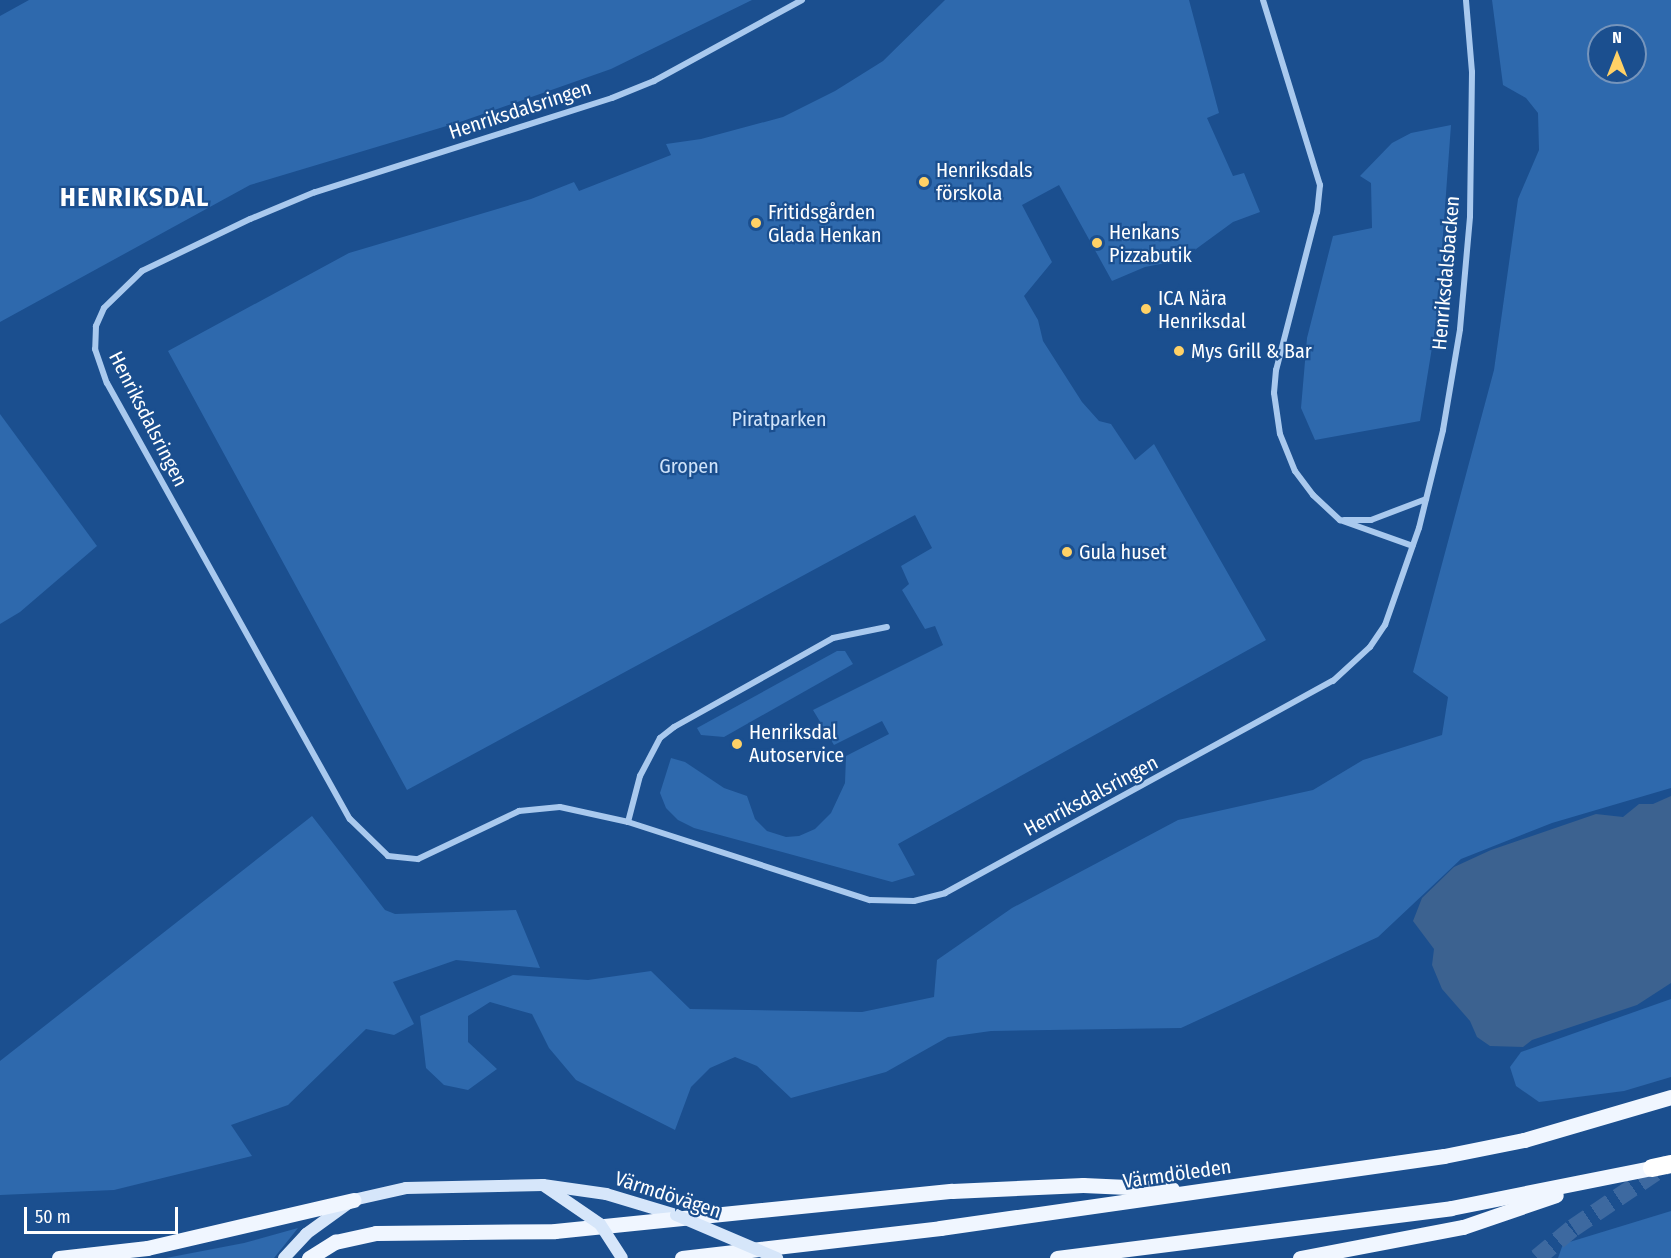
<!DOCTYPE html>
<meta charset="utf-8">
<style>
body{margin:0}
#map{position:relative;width:1671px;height:1258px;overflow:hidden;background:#1b4f8f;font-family:"Fira Sans Condensed",sans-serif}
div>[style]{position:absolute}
.green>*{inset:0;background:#2e69ad}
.water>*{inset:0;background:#3c6290}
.motorway-tunnel>*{height:18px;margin-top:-9px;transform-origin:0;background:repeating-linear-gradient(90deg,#3d69a0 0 18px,transparent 0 27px)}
.minor>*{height:6px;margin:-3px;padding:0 3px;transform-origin:3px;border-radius:3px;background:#a9c9ee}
.secondary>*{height:12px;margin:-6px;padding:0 6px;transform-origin:6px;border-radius:6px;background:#d6e6fa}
.primary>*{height:15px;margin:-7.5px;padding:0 7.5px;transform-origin:7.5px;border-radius:7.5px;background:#f0f6ff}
.motorway>*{height:18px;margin:-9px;padding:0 9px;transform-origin:9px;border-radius:9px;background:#fff}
.secondary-bridge>*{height:12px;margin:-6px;padding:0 6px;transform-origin:6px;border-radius:6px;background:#d6e6fa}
.dots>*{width:16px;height:16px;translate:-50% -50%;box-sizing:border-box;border:3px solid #1b4f8f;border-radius:50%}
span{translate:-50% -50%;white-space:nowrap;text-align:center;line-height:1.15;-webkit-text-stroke:4.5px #1b4f8f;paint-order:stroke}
.street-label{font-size:20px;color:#fff}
.poi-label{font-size:20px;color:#fff}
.left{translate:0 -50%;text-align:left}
.park-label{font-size:20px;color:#cfe3fa}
.district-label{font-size:26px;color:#fff;font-weight:700;letter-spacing:1.5px}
.north{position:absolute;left:1587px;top:24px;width:60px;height:60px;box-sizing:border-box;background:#1b4f8f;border:2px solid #7695bc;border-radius:50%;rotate:0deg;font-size:16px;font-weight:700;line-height:24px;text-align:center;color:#fff}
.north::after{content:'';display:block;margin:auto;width:21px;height:27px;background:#ffd166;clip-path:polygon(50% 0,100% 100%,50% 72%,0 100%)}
.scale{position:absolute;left:24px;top:1207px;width:154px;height:27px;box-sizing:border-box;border:3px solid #fff;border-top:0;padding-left:8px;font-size:18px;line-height:21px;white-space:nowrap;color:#fff;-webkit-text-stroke:4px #1b4f8f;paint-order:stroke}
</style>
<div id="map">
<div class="green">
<div style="clip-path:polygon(29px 0,752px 0,611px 69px,460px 122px,250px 185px,0 322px,0 16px)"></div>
<div style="clip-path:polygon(945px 0,1189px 0,1219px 113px,1207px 118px,1233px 176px,1244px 173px,1260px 212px,1233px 222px,1181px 260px,1145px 267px,1112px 281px,1059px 185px,1022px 205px,1052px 262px,1024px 296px,1038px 320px,1043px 341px,1082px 402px,1099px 421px,1111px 424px,1135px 460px,1154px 444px,1266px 640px,898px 844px,915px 875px,892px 882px,694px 828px,678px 820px,666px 808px,660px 793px,671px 758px,685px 762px,724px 788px,747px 796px,755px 819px,767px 831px,786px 837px,799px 836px,815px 829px,831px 813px,845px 783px,846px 756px,889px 734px,882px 721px,834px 745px,813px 710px,943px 645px,935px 626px,925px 629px,902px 590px,909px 584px,901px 566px,932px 548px,915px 515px,407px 790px,168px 351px,349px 253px,531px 199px,574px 182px,579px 191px,671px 155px,666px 144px,701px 139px,783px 117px,835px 91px,883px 61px)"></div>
<div style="clip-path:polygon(evenodd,1492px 0,1671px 0,1671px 788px,1552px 823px,1461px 859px,1378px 937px,1181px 1028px,991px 1031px,948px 1037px,886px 1072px,791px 1098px,757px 1066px,735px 1057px,710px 1068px,691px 1087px,675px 1130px,576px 1080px,549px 1048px,532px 1014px,490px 1002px,468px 1016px,468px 1042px,497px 1069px,468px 1090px,444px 1085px,426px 1068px,420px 1016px,513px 975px,588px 980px,651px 971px,690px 1009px,862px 1012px,934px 997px,937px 960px,1012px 908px,1178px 820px,1313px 790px,1363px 760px,1442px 735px,1448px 697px,1413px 672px,1494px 370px,1518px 199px,1539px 150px,1538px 113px,1526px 98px,1503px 85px,1492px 0,1599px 36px,1635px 36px,1635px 72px,1599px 72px,1599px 36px)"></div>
<div style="clip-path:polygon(1451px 125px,1437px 317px,1420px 421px,1315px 440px,1301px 408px,1307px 338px,1333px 236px,1372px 228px,1371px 183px,1360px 176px,1392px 143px,1411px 133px)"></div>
<div style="clip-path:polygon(0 414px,97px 546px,20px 612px,0 624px)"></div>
<div style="clip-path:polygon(837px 651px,845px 651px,853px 664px,724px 737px,701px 735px,697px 728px)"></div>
<div style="clip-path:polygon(312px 816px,385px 910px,395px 914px,516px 910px,540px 968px,456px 960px,393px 982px,414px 1024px,394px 1035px,366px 1029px,288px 1105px,231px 1125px,252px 1156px,114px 1190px,0 1195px,0 1061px)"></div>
<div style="clip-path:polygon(1671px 999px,1671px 1077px,1624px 1091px,1539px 1102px,1516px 1086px,1510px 1067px,1521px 1052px)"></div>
<div style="clip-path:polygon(1671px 1211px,1671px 1258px,1558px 1258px,1563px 1244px)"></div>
<div style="clip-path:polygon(298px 1228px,274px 1258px,166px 1258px,244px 1243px)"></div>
</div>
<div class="water">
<div style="clip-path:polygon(1671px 796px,1671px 983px,1637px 1005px,1532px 1040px,1523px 1047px,1490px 1046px,1477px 1037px,1470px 1021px,1442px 989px,1432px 965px,1434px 949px,1413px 921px,1422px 898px,1454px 867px,1491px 850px,1596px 814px,1623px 817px,1639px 804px,1653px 804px)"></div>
</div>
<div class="motorway-tunnel">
<div style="left:1537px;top:1258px;width:47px;rotate:-39.8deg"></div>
<div style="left:1573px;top:1228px;width:116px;rotate:-34.1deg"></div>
</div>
<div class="minor">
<div style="left:802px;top:0;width:169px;rotate:151.3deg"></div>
<div style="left:654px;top:81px;width:45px;rotate:158deg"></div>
<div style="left:612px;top:98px;width:312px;rotate:162.4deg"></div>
<div style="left:315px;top:192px;width:70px;rotate:157.4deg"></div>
<div style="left:250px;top:219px;width:120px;rotate:154.3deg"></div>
<div style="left:142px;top:271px;width:53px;rotate:135.8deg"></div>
<div style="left:104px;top:308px;width:20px;rotate:114deg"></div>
<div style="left:96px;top:326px;width:23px;rotate:92deg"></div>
<div style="left:95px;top:349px;width:36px;rotate:71deg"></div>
<div style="left:107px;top:383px;width:499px;rotate:60.9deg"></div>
<div style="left:350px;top:819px;width:53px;rotate:44.2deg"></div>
<div style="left:388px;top:856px;width:30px;rotate:6deg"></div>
<div style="left:418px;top:859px;width:112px;rotate:-25.4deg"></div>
<div style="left:519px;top:811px;width:41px;rotate:-5.6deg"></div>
<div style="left:560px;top:807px;width:70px;rotate:12.4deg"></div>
<div style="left:628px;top:822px;width:254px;rotate:17.9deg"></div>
<div style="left:870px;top:900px;width:44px;rotate:1.3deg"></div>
<div style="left:914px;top:901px;width:32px;rotate:-14deg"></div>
<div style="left:945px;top:893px;width:442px;rotate:-28.7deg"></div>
<div style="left:1333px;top:681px;width:50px;rotate:-42.6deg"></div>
<div style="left:1370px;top:647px;width:27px;rotate:-56deg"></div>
<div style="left:1385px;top:625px;width:103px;rotate:-70.7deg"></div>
<div style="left:1419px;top:528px;width:101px;rotate:-76.2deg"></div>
<div style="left:1443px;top:430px;width:102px;rotate:-80.4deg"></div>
<div style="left:1460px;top:329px;width:113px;rotate:-84.9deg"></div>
<div style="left:1470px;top:216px;width:144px;rotate:-89.2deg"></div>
<div style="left:1472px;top:72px;width:72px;rotate:-94.8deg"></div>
<div style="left:1263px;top:0;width:194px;rotate:72.9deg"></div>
<div style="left:1320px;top:185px;width:27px;rotate:96deg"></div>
<div style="left:1317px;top:212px;width:163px;rotate:104.5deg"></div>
<div style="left:1276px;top:370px;width:23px;rotate:95deg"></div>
<div style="left:1274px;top:393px;width:41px;rotate:81.7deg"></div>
<div style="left:1280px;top:434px;width:40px;rotate:68deg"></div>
<div style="left:1295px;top:471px;width:30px;rotate:53deg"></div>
<div style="left:1313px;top:495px;width:37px;rotate:43deg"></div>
<div style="left:1340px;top:520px;width:77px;rotate:19.6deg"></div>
<div style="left:1344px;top:520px;width:27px"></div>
<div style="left:1371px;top:520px;width:59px;rotate:-20.9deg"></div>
<div style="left:628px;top:822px;width:48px;rotate:-75.4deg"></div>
<div style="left:640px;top:776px;width:43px;rotate:-62.2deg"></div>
<div style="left:660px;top:738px;width:18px;rotate:-38deg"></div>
<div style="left:674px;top:727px;width:182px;rotate:-29.2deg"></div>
<div style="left:833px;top:638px;width:55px;rotate:-11.5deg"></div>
</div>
<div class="secondary">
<div style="left:284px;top:1258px;width:33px;rotate:-47deg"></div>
<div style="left:306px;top:1234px;width:58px;rotate:-35.9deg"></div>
<div style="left:353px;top:1200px;width:54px;rotate:-12.8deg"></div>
<div style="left:406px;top:1188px;width:137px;rotate:-1.3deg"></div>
<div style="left:543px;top:1185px;width:64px;rotate:8.1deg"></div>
<div style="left:606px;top:1194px;width:73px;rotate:16.7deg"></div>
</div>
<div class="primary">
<div style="left:59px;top:1258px;width:89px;rotate:-6.5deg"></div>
<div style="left:147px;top:1248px;width:212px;rotate:-13.1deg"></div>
<div style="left:309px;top:1258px;width:31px;rotate:-32deg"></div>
<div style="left:335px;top:1242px;width:42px;rotate:-12.4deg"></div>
<div style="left:376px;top:1233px;width:179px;rotate:-0.6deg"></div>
<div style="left:555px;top:1231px;width:399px;rotate:-5.8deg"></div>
<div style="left:952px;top:1191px;width:131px;rotate:-2.6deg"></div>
<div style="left:1083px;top:1185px;width:89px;rotate:2.6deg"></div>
<div style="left:682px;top:1258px;width:260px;rotate:-6.6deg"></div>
<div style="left:940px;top:1228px;width:509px;rotate:-8.13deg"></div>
<div style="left:1444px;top:1156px;width:82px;rotate:-11.3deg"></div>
<div style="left:1524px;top:1140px;width:153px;rotate:-16.3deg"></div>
<div style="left:1057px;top:1258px;width:397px;rotate:-7.2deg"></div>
<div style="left:1451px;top:1208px;width:205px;rotate:-11.3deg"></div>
<div style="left:1300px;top:1258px;width:166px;rotate:-10.8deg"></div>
<div style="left:1463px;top:1227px;width:98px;rotate:-19deg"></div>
</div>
<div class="motorway">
<div style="left:1652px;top:1168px;width:19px;rotate:-12deg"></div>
</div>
<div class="secondary-bridge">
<div style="left:543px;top:1185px;width:69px;rotate:34.4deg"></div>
<div style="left:600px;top:1224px;width:40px;rotate:57.1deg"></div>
<div style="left:676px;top:1215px;width:110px;rotate:23.1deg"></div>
</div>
<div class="dots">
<div style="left:924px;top:182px;background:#ffd166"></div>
<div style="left:756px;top:223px;background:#ffd166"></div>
<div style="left:1097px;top:243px;background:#ffd166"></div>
<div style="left:1146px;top:309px;background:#ffd166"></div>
<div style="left:1179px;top:351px;background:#ffd166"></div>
<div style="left:1067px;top:552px;background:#ffd166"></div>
<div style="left:737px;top:744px;background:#ffd166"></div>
</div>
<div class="street-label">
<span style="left:520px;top:110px;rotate:-18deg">Henriksdalsringen</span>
<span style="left:1446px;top:273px;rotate:-85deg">Henriksdalsbacken</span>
<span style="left:148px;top:419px;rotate:63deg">Henriksdalsringen</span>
<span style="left:1091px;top:796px;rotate:-28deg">Henriksdalsringen</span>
<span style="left:1177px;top:1174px;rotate:-8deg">Värmdöleden</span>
<span style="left:668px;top:1195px;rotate:18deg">Värmdövägen</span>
</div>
<div class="poi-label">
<span class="left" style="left:936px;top:182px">Henriksdals<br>förskola</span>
<span class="left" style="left:768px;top:224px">Fritidsgården<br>Glada Henkan</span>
<span class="left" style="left:1109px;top:244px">Henkans<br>Pizzabutik</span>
<span class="left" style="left:1158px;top:310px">ICA Nära<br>Henriksdal</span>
<span class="left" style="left:1191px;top:351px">Mys Grill &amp; Bar</span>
<span class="left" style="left:1079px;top:552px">Gula huset</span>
<span class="left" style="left:749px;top:744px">Henriksdal<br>Autoservice</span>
</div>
<div class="park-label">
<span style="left:779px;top:419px">Piratparken</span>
<span style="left:689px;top:466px">Gropen</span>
</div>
<div class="district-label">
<span style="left:135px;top:198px">HENRIKSDAL</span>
</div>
<div class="north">N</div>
<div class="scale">50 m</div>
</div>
